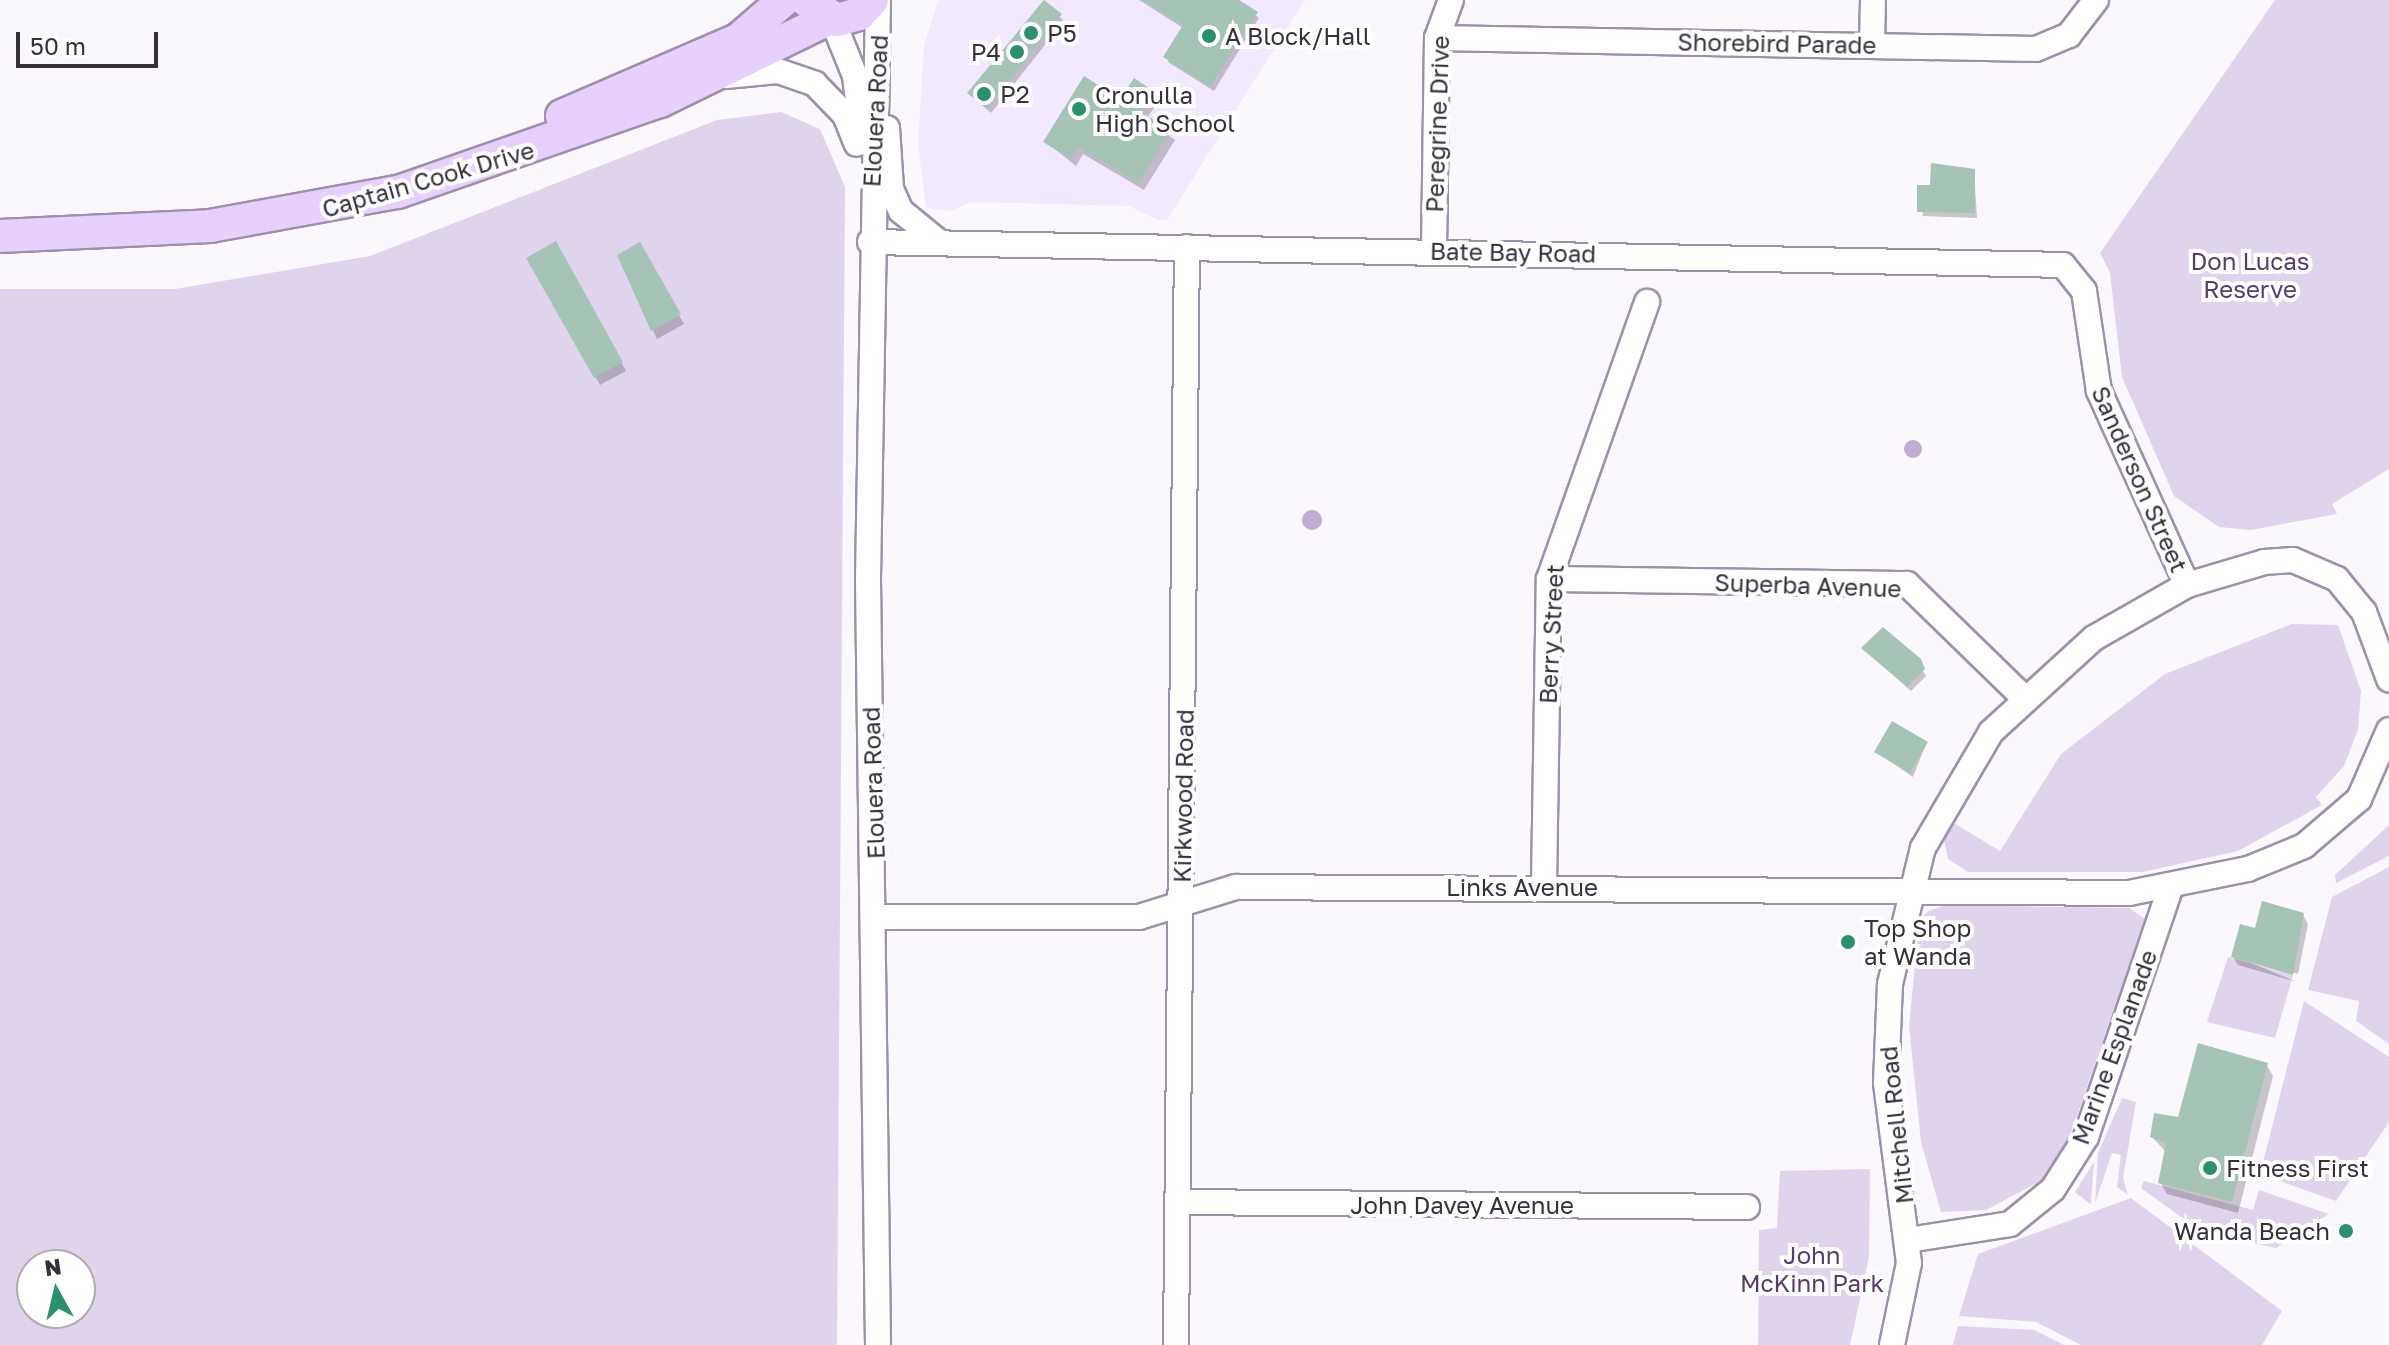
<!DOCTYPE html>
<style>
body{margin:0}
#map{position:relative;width:2389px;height:1345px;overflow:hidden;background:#faf7fd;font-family:"Golos Text",sans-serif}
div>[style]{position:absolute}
.built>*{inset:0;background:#f3e9fe}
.green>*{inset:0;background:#e0d4ed}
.water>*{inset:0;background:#c0add4}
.round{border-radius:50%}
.shadow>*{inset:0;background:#0003}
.building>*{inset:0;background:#a5c4b5}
.roads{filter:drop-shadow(2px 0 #9d91aa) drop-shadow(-2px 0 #9d91aa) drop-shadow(0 2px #9d91aa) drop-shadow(0 -2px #9d91aa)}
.minor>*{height:24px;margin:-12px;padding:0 12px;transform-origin:12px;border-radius:12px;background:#fff}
.major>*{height:32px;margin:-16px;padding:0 16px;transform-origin:16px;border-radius:16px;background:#e7d0fd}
.dots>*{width:22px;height:22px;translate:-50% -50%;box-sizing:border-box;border:4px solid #fff;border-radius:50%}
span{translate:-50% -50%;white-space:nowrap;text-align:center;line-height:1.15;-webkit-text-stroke:8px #fff;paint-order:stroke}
.poi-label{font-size:24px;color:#35303a}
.left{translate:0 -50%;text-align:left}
.right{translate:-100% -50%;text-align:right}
.street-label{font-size:24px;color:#35303a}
.park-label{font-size:24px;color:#573b6f}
.north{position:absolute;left:16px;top:1249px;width:80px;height:80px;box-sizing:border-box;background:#fff;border:2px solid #aeacb0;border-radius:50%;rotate:352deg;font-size:22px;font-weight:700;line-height:32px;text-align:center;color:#35303a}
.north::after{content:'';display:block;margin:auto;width:28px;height:36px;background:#2b906d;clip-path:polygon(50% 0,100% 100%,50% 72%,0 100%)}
.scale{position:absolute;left:16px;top:32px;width:142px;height:36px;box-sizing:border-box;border:4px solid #35303a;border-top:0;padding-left:10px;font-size:24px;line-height:28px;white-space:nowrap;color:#35303a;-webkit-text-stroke:6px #fff;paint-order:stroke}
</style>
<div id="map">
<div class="built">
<div style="clip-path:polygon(938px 0,1305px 0,1167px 220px,1158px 220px,1129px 206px,972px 202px,950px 211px,926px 208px,918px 144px,924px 45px)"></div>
</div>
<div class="green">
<div style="clip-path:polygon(2275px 0,2389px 0,2389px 469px,2332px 504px,2337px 514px,2251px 530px,2219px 527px,2174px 496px,2122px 377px,2110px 273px,2100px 253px)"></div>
<div style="clip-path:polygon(evenodd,781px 112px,820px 129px,845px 187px,837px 1345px,0 1345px,0 289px,175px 289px,370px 256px,717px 120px,781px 112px,32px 1265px,80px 1265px,80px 1313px,32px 1313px,32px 1265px)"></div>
<div style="clip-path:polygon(2292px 624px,2338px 625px,2361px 691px,2358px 730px,2344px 766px,2316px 797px,2322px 805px,2238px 851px,2143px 872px,1968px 872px,1948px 859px,1944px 840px,1952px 822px,2000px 851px,2061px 754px,2165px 674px)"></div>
<div style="clip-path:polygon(2389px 825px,2389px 856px,2336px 883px,2335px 875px)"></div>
<div style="clip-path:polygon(2389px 867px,2389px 1044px,2356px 1021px,2359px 1001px,2308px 990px,2332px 897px)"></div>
<div style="clip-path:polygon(1947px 905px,2129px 908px,2145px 919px,2071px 1133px,2046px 1178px,1986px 1210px,1941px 1212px,1921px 1142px,1909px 1026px,1919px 923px,1928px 911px)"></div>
<div style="clip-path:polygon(2228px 957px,2293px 975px,2275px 1038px,2207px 1022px)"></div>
<div style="clip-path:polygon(2304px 1001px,2389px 1057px,2389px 1122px,2336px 1201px,2260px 1174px)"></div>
<div style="clip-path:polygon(2122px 1098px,2136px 1102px,2123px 1178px,2128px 1195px,2117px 1187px,2121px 1155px,2112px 1153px,2095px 1203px,2098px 1153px)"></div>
<div style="clip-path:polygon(2094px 1162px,2091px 1203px,2090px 1204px,2075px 1192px)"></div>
<div style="clip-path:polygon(1870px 1169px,1869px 1257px,1850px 1345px,1758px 1345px,1759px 1230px,1777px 1228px,1780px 1171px)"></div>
<div style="clip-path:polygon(2144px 1181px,2253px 1210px,2259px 1190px,2329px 1214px,2276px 1248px,2203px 1233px,2141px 1188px)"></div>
<div style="clip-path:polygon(2131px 1198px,2282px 1311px,2262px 1345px,2081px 1345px,2036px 1322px,1959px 1316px,1978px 1254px)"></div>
<div style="clip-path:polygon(1958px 1326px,2034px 1330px,2064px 1345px,1953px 1345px)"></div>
</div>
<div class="water">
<div class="round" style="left:1904px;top:440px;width:18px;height:18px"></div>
<div class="round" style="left:1302px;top:510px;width:20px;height:20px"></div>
</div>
<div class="shadow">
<div style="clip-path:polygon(1139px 0,1237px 0,1259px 18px,1214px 91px,1168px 62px,1183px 28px)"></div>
<div style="clip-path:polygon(1043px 1px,1064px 21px,991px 113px,970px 94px)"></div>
<div style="clip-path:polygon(1154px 94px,1158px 102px,1147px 118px,1175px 140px,1144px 190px,1083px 154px,1076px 166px,1046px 142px,1121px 101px)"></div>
<div style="clip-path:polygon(1974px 171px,1977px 218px,1922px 216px,1932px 187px)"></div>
<div style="clip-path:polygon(555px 244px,626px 371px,600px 385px,529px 258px)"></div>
<div style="clip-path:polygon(639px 245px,684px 324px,657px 339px,619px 256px)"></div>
<div style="clip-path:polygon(1864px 648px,1923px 671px,1926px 676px,1911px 691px)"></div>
<div style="clip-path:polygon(1926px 744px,1913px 777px,1876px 752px)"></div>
<div style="clip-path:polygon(2303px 915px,2308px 924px,2298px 974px,2237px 957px,2297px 982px,2238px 965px,2233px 957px,2256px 930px)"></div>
<div style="clip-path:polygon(2266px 1064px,2273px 1076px,2238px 1213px,2167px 1194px,2160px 1182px,2166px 1152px,2152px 1137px)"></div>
</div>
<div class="building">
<div style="clip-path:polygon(1044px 0,1062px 14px,987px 109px,967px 93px)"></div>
<div style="clip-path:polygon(1142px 0,1239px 0,1258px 12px,1210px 87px,1163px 57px,1183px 25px)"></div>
<div style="clip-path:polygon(1084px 76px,1120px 99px,1134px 78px,1155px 92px,1141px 112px,1171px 130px,1138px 183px,1078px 147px,1071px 159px,1043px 142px)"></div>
<div style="clip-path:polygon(1931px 163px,1975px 169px,1975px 213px,1917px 212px,1917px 185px,1930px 185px)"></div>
<div style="clip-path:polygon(556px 241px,623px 362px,594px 378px,526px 258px)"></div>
<div style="clip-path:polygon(640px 242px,681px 314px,651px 331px,617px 255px)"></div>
<div style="clip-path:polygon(1883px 627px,1921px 659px,1925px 669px,1907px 687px,1861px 648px)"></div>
<div style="clip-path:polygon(1892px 721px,1928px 742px,1910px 773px,1874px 752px)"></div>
<div style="clip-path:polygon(2262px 901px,2304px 913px,2293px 975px,2231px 957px,2240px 924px,2255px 928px)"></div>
<div style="clip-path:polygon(2198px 1043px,2268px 1063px,2232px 1202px,2158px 1183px,2166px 1143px,2150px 1137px,2154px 1113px,2178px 1117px)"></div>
</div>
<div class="roads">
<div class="minor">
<div style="left:878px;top:0;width:580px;rotate:90.99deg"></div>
<div style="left:868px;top:580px;width:765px;rotate:89.25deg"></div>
<div style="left:832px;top:19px;width:61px;rotate:68deg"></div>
<div style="left:855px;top:76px;width:59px;rotate:83.2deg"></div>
<div style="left:1437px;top:38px;width:599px;rotate:1.05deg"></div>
<div style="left:2036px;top:49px;width:36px;rotate:-23deg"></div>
<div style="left:2069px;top:35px;width:44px;rotate:-52.4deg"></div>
<div style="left:1872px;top:44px;width:44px;rotate:-88.7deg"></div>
<div style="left:726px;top:76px;width:52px;rotate:-5.5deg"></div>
<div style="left:778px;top:71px;width:39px;rotate:19deg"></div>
<div style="left:815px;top:84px;width:43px;rotate:45.9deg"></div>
<div style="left:845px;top:115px;width:31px;rotate:68deg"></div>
<div style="left:887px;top:128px;width:61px;rotate:86.2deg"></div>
<div style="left:891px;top:189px;width:24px;rotate:66deg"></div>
<div style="left:901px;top:211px;width:49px;rotate:39.2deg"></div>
<div style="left:870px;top:242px;width:1193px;rotate:1.1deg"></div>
<div style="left:2063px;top:265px;width:33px;rotate:51deg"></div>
<div style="left:2084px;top:291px;width:101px;rotate:81.5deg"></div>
<div style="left:2099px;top:391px;width:213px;rotate:65.6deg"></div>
<div style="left:1434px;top:251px;width:213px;rotate:-89.2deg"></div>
<div style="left:1437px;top:38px;width:40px;rotate:-69.8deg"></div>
<div style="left:1549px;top:579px;width:358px;rotate:0.8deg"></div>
<div style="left:1907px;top:584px;width:161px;rotate:44.2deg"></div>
<div style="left:1544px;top:886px;width:307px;rotate:-89.1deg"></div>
<div style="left:1549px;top:579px;width:294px;rotate:-70.5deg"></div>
<div style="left:878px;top:917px;width:261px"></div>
<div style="left:1139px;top:917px;width:102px;rotate:-17.2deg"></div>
<div style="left:1236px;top:887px;width:893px;rotate:0.38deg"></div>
<div style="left:2129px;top:893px;width:121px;rotate:-11.4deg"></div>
<div style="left:2248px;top:869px;width:61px;rotate:-22.3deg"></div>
<div style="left:2304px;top:846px;width:72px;rotate:-40.5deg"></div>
<div style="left:2359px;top:799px;width:75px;rotate:-66.5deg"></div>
<div style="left:1177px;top:1202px;width:570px;rotate:0.5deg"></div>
<div style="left:1908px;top:1240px;width:103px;rotate:-8.9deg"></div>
<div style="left:2010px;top:1224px;width:55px;rotate:-39.1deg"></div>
<div style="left:2053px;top:1189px;width:62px;rotate:-57.6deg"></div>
<div style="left:2086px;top:1137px;width:265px;rotate:-71.3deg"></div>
<div style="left:1176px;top:1345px;width:1098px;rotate:-89.43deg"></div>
<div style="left:1892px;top:1345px;width:84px;rotate:-78.3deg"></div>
<div style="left:1909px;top:1263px;width:181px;rotate:-97.3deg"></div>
<div style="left:1886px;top:1083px;width:99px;rotate:-87.7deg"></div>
<div style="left:1890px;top:984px;width:140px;rotate:-76.4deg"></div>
<div style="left:1923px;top:848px;width:134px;rotate:-59.6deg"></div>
<div style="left:1991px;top:732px;width:139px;rotate:-42.4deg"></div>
<div style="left:2094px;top:638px;width:107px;rotate:-29.7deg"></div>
<div style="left:2187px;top:585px;width:80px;rotate:-16.6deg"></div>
<div style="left:2264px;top:562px;width:29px;rotate:-4deg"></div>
<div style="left:2293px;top:560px;width:48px;rotate:23.4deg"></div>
<div style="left:2337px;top:579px;width:43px;rotate:50.7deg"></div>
<div style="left:2364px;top:612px;width:72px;rotate:69.5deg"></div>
</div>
<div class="major">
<div style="left:806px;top:0;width:37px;rotate:33deg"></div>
<div style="left:837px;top:20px;width:23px;rotate:-15deg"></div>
<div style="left:859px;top:14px;width:19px;rotate:-47deg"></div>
<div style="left:562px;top:116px;width:192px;rotate:-23.4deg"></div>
<div style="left:738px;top:40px;width:61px;rotate:-41deg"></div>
<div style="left:0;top:236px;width:210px;rotate:-2.7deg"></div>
<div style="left:210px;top:226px;width:191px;rotate:-10.3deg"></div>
<div style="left:398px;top:192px;width:277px;rotate:-19.2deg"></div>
<div style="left:660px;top:101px;width:189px;rotate:-26deg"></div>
</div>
</div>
<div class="dots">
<div style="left:1031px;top:33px;background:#2b906d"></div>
<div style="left:1209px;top:36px;background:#2b906d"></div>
<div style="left:1017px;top:52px;background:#2b906d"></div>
<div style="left:984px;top:94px;background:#2b906d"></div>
<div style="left:1079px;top:109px;background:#2b906d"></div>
<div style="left:1848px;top:942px;background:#2b906d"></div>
<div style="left:2210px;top:1168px;background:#2b906d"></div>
<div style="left:2346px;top:1231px;background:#2b906d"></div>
</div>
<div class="poi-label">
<span class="left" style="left:1047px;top:33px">P5</span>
<span class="left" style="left:1225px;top:36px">A Block/Hall</span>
<span class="right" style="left:1001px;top:52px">P4</span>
<span class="left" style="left:1000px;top:94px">P2</span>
<span class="left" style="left:1095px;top:109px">Cronulla<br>High School</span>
<span class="left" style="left:1864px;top:942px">Top Shop<br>at Wanda</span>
<span class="left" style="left:2226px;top:1168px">Fitness First</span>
<span class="right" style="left:2330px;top:1231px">Wanda Beach</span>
</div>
<div class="street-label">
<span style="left:1777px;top:43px;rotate:1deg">Shorebird Parade</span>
<span style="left:875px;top:111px;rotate:-87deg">Elouera Road</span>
<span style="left:1437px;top:124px;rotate:-88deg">Peregrine Drive</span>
<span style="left:428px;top:179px;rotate:-16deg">Captain Cook Drive</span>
<span style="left:1513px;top:252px;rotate:1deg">Bate Bay Road</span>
<span style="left:2140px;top:479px;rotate:66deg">Sanderson Street</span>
<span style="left:1808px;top:585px;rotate:2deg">Superba Avenue</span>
<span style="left:1551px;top:634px;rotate:-87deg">Berry Street</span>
<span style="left:873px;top:783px;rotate:-92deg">Elouera Road</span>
<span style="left:1183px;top:796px;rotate:-89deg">Kirkwood Road</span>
<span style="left:1522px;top:887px">Links Avenue</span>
<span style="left:2114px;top:1047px;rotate:-70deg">Marine Esplanade</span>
<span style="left:1896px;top:1125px;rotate:-96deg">Mitchell Road</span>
<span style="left:1462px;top:1205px">John Davey Avenue</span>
</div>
<div class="park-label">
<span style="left:2250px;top:275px">Don Lucas<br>Reserve</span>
<span style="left:1812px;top:1269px">John<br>McKinn Park</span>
</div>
<div class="north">N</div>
<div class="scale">50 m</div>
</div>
